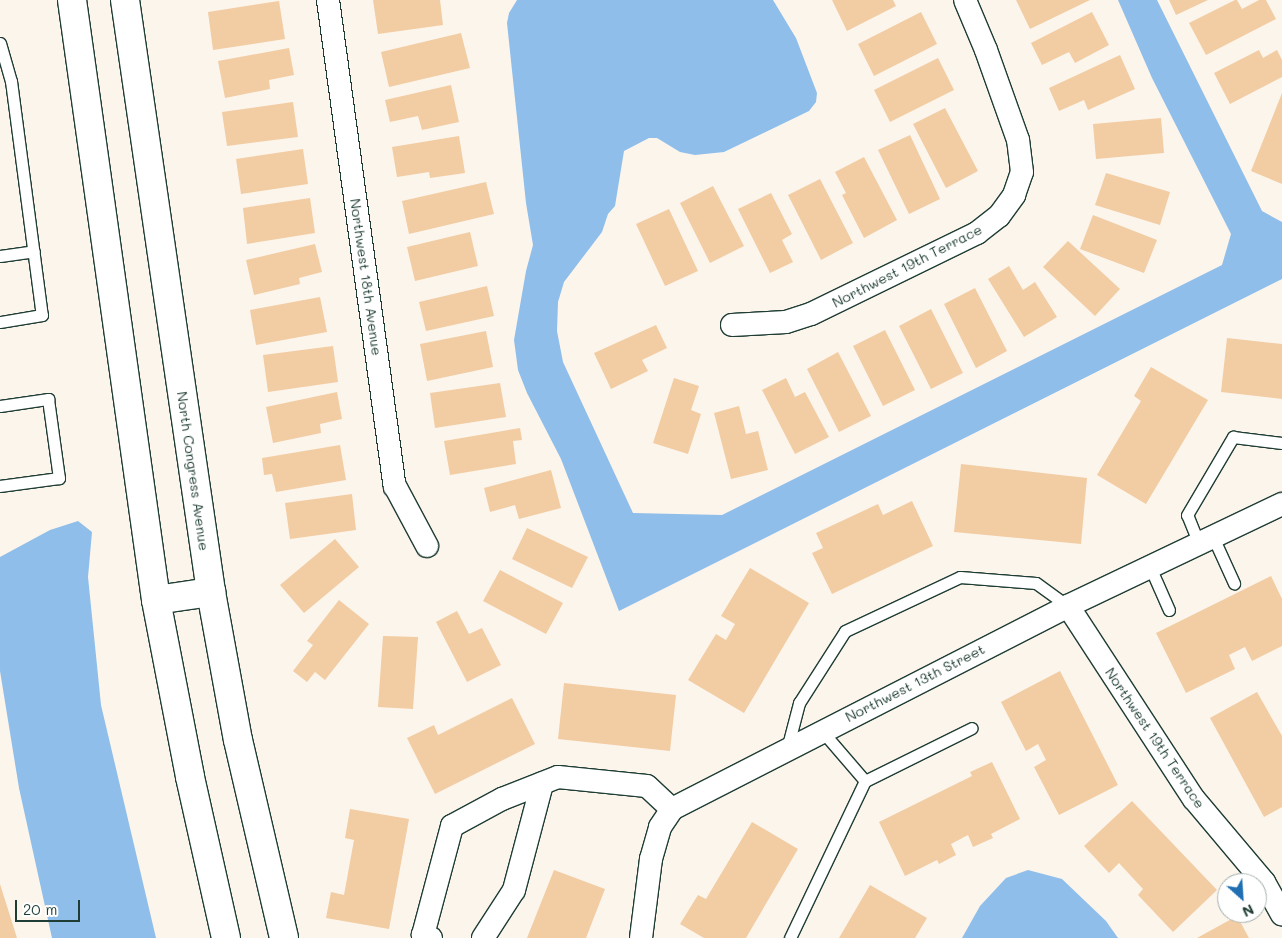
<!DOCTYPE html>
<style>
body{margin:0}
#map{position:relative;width:1282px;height:938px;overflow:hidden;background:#fcf5ec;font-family:Mali,sans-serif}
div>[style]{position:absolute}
.water>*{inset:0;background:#8fbeea}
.building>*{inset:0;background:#f2cca2}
.roads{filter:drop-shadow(1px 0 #1f3d34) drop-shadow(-1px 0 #1f3d34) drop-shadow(0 1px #1f3d34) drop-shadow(0 -1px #1f3d34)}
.lane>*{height:11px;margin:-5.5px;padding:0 5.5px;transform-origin:5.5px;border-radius:5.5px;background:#fff}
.street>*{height:22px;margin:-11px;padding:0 11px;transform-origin:11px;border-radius:11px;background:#fff}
.secondary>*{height:28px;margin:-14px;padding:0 14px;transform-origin:14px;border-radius:14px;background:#fff}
span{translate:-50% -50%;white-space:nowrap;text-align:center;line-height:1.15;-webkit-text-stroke:4px #fff;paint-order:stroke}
.street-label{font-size:14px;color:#1f3d34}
.north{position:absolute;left:1217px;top:873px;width:50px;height:50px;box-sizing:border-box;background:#fff;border:1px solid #a5b1ae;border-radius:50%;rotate:154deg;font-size:14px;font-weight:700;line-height:20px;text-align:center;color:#1f3d34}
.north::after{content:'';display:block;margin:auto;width:18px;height:22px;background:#1f6fb2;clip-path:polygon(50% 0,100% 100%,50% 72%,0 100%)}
.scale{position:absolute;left:15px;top:900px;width:65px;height:22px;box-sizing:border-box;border:2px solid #1f3d34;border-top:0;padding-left:6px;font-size:15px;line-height:18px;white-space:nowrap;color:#1f3d34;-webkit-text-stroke:4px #fff;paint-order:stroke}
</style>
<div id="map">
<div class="water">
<div style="clip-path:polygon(517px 0,773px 0,796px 38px,817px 93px,816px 102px,809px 111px,724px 152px,695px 155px,680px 152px,657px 138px,649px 138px,624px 151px,615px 206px,608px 214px,602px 232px,564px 282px,558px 302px,557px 331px,563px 362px,633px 513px,722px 515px,1222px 265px,1231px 234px,1152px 78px,1118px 0,1157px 0,1262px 211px,1282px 222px,1282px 279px,619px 611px,561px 459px,527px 393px,518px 370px,514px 340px,526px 271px,533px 245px,526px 203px,507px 23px,509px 13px)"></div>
<div style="clip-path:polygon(78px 521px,92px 532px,88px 577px,101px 705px,156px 938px,52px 938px,19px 788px,0 671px,0 557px,50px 530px)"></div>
<div style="clip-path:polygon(1028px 870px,1062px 879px,1106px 921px,1118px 938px,962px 938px,980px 906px,1006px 878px)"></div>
</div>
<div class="building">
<div style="clip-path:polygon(373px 0,440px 0,443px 25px,378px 34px)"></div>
<div style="clip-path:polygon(832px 0,893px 0,896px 6px,847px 31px)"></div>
<div style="clip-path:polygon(1016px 0,1090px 0,1030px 29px)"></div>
<div style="clip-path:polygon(1169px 0,1208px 0,1176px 15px)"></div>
<div style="clip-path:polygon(1235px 0,1237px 0,1242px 9px,1259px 0,1266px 0,1276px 19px,1206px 55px,1189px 23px)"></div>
<div style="clip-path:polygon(279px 1px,285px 39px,213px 50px,208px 12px)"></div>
<div style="clip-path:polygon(921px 12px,937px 44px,874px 76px,858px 44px)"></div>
<div style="clip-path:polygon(1092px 12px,1109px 45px,1075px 63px,1069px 52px,1042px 65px,1031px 43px)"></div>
<div style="clip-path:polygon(461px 33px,470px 68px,389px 87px,381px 52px)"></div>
<div style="clip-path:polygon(289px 48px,294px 75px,269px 80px,270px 89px,225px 98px,218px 61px)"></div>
<div style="clip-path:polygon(1259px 50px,1263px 58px,1277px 50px,1282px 60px,1282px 77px,1230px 104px,1214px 73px)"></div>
<div style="clip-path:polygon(1120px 55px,1135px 89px,1088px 110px,1084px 100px,1059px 111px,1049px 88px)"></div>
<div style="clip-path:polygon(938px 58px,954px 90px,890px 122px,874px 90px)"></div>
<div style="clip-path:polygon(451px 85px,459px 122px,422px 130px,418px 116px,390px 122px,385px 100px)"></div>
<div style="clip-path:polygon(1282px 93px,1282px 184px,1251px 171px)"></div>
<div style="clip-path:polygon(293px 102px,298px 137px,227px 146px,222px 112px)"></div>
<div style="clip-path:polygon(945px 108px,978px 171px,946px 188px,913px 124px)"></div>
<div style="clip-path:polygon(1161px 118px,1164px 153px,1096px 159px,1093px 124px)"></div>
<div style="clip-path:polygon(910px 135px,940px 199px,909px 214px,878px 150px)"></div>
<div style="clip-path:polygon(459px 136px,465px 173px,430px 178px,429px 172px,397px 177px,392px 147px)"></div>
<div style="clip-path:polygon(303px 149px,308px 184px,241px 194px,236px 159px)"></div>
<div style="clip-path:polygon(864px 157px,897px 220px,864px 238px,842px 195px,846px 193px,835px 172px)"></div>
<div style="clip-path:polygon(1106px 173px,1170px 192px,1160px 225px,1095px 205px)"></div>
<div style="clip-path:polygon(820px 179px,853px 243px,821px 260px,788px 195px)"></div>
<div style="clip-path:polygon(486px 182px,494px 214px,409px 234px,402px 201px)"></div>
<div style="clip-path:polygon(713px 186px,744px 246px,710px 263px,680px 203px)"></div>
<div style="clip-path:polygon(771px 193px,792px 234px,782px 240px,793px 262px,770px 273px,738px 209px)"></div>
<div style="clip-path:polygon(310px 198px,315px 233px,247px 244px,243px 208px)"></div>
<div style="clip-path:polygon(669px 209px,698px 271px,665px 286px,636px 224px)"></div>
<div style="clip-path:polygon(1093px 215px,1157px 240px,1144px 273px,1080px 249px)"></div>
<div style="clip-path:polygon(470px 232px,478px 266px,415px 281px,407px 247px)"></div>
<div style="clip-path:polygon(1068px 241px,1120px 289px,1095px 316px,1043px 267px)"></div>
<div style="clip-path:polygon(315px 244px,322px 272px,299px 278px,300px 284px,254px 295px,246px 260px)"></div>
<div style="clip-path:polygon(1009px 266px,1023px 290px,1035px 282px,1057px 317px,1024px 337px,988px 279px)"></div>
<div style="clip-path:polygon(487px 286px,494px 316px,426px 331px,419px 302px)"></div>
<div style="clip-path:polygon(975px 288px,1007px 351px,976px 368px,944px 304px)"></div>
<div style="clip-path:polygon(320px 297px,327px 332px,256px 345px,250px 310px)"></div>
<div style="clip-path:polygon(931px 309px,963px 373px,931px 389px,899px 326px)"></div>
<div style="clip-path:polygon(656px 325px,667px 348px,642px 360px,648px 371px,611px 389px,594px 353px)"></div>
<div style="clip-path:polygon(885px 330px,915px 390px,883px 406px,853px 346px)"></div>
<div style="clip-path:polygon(486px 331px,493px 367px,427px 381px,420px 344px)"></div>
<div style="clip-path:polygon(1227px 338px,1282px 344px,1282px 399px,1221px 392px)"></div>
<div style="clip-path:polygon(333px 346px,338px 382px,268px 392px,263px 355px)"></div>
<div style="clip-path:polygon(838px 352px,871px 416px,839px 432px,807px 369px)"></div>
<div style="clip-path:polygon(1151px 367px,1208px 400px,1146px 504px,1097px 475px,1141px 401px,1134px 396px)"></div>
<div style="clip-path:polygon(674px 378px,699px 386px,691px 410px,701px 414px,688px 454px,653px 443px)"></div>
<div style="clip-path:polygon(786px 378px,795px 397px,805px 392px,829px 437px,795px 454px,762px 390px)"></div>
<div style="clip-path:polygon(500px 383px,506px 417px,435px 428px,430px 393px)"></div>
<div style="clip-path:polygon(337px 392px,342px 419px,320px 424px,321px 433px,273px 443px,266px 407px)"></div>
<div style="clip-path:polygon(739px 406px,746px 434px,758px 431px,768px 470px,731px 479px,714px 413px)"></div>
<div style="clip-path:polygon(520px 428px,522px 440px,513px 441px,516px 464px,450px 475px,444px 441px)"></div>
<div style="clip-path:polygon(340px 445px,346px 480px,276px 492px,272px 474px,264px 475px,262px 458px)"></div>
<div style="clip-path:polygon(961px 464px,1087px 478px,1081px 544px,954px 532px)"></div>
<div style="clip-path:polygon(551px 470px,561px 508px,519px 519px,515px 505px,490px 512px,484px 488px)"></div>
<div style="clip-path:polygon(352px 494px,356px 530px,290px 539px,285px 503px)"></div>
<div style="clip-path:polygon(912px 501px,933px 546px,832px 594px,812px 553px,823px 548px,816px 533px,878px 504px,883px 515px)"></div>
<div style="clip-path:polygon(527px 528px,588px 557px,572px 588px,512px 559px)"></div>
<div style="clip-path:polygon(335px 539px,359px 567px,304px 613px,280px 585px)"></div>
<div style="clip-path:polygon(750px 568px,809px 603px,744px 713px,688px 680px,716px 634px,726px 640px,735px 624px,721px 616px)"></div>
<div style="clip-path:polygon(500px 570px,563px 603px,546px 634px,483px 601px)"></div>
<div style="clip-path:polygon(1271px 576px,1282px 599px,1282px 646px,1252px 661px,1245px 647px,1229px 655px,1235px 669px,1186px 693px,1156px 633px)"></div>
<div style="clip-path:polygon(339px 600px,369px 624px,325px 680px,315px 672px,307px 682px,293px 671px,313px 645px,307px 641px)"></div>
<div style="clip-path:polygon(457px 611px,469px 634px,482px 628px,501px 665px,467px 682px,436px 622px)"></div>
<div style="clip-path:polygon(383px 636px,418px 637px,413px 709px,378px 707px)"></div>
<div style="clip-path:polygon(1060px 671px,1118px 785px,1059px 815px,1034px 767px,1046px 760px,1038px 744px,1026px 751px,1001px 702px)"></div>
<div style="clip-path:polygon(564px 683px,676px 695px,670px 751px,558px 739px)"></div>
<div style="clip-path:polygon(1257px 692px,1282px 736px,1282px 807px,1264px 817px,1210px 718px)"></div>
<div style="clip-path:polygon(512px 698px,535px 744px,435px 794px,407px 738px,434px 725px,438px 735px)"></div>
<div style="clip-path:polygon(992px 762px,1020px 819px,991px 834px,993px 838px,973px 847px,968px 835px,951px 844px,956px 855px,939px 864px,937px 860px,905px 876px,879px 822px,972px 776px,970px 772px)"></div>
<div style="clip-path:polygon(1132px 801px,1217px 890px,1173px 932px,1138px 895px,1143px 889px,1119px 863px,1109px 873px,1084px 846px)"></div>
<div style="clip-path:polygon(350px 809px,409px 819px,389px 929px,326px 918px,331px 892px,344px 895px,354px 840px,345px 838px)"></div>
<div style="clip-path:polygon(752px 822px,798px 849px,746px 938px,704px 938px,680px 924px,698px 895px,706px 899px)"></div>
<div style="clip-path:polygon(554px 870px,605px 889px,586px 938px,527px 938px)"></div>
<div style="clip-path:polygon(0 884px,17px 938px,0 938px)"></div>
<div style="clip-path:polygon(870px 885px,927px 918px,915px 938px,839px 938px)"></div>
<div style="clip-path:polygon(1237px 916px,1249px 938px,1197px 938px)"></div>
</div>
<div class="roads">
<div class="lane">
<div style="left:0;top:43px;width:40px;rotate:74deg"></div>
<div style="left:11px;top:81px;width:236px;rotate:82.5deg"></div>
<div style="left:42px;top:315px;width:43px;rotate:170.5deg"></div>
<div style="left:0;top:256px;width:34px;rotate:-8deg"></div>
<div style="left:0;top:406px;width:49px;rotate:-8.3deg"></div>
<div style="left:48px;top:399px;width:80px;rotate:82.1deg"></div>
<div style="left:59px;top:478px;width:60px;rotate:172.3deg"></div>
<div style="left:1213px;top:537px;width:51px;rotate:65.5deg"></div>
<div style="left:1199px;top:544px;width:31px;rotate:-112deg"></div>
<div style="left:1187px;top:515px;width:91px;rotate:-59.5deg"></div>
<div style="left:1233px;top:437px;width:49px;rotate:7deg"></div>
<div style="left:1150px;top:567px;width:47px;rotate:66.2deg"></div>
<div style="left:822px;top:731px;width:66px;rotate:49.3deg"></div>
<div style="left:865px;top:781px;width:119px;rotate:-26.4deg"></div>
<div style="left:787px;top:749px;width:48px;rotate:-75.4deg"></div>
<div style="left:799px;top:703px;width:85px;rotate:-57.4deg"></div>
<div style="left:845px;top:631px;width:127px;rotate:-25.2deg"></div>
<div style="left:960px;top:577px;width:76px;rotate:4.5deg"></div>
<div style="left:1036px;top:583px;width:39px;rotate:36deg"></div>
<div style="left:790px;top:938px;width:174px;rotate:-64.5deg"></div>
</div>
<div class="street">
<div style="left:328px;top:0;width:491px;rotate:82.2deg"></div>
<div style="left:395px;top:486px;width:68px;rotate:61.9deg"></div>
<div style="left:732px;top:325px;width:54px;rotate:-3.2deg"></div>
<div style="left:786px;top:322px;width:26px;rotate:-18deg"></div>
<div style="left:811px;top:314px;width:185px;rotate:-26deg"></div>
<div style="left:977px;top:233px;width:28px;rotate:-38deg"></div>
<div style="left:999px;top:216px;width:26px;rotate:-54deg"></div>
<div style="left:1014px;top:195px;width:24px;rotate:-71deg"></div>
<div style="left:1022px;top:172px;width:32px;rotate:-97deg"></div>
<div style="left:1018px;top:140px;width:96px;rotate:-109.6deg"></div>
<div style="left:986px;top:50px;width:54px;rotate:-112.8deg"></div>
<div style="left:1068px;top:606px;width:230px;rotate:56.9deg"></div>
<div style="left:1194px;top:799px;width:109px;rotate:49.9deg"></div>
<div style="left:1264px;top:882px;width:37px;rotate:61deg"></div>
<div style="left:431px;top:938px;width:9px;rotate:-159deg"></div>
<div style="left:423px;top:935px;width:113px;rotate:-75.1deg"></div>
<div style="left:452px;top:826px;width:57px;rotate:-28.4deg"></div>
<div style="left:502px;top:799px;width:60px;rotate:-21.4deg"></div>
<div style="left:558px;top:777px;width:89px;rotate:5.8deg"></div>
<div style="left:647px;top:786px;width:34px;rotate:43deg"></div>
<div style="left:483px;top:938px;width:57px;rotate:-57.1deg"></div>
<div style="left:514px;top:890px;width:110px;rotate:-75.2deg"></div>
<div style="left:641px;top:938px;width:80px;rotate:-82.8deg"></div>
<div style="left:651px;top:859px;width:33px;rotate:-74deg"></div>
<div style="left:660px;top:827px;width:22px;rotate:-56deg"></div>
<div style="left:672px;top:809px;width:445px;rotate:-27.1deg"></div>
<div style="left:1068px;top:606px;width:237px;rotate:-25.5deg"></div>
</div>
<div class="secondary">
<div style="left:72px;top:0;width:606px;rotate:82.03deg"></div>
<div style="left:156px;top:600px;width:180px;rotate:79.1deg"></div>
<div style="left:190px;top:777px;width:165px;rotate:77.4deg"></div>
<div style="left:125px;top:0;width:598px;rotate:81.73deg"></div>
<div style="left:211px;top:592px;width:150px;rotate:79.7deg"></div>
<div style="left:238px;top:740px;width:203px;rotate:76.9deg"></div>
<div style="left:156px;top:600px;width:56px;rotate:-8.3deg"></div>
</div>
</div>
<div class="street-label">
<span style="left:907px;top:266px;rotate:-27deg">Northwest 19th Terrace</span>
<span style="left:366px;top:277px;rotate:82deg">Northwest 18th Avenue</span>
<span style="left:193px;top:471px;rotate:82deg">North Congress Avenue</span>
<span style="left:915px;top:683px;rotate:-27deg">Northwest 13th Street</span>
<span style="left:1155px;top:738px;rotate:56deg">Northwest 19th Terrace</span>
</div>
<div class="north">N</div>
<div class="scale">20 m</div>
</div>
